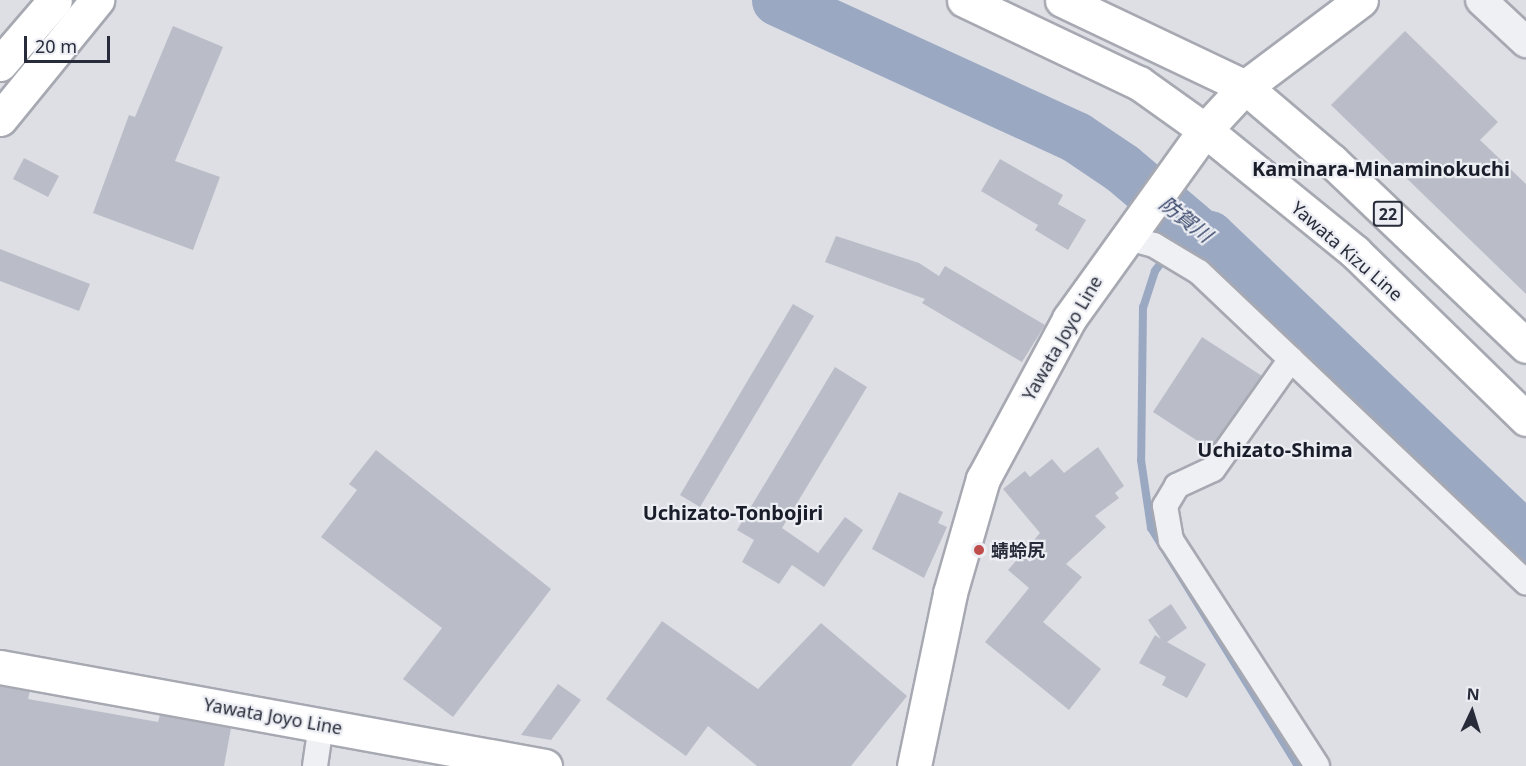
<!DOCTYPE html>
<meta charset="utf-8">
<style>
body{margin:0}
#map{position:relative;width:1526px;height:766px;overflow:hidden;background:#dddfe5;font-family:"Noto Sans","Noto Sans JP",sans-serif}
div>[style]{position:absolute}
.stream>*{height:8px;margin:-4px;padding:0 4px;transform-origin:4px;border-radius:4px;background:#9ba8c2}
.river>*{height:51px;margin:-25.5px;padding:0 25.5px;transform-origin:25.5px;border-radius:25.5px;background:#9ba8c2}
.building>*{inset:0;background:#babdc7}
.roads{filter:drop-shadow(2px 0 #a7a9b2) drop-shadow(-2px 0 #a7a9b2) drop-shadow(0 2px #a7a9b2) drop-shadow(0 -2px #a7a9b2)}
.minor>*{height:24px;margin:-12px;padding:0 12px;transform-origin:12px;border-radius:12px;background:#eff0f4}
.tertiary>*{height:30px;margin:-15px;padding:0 15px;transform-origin:15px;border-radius:15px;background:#eff0f4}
.secondary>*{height:33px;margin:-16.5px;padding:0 16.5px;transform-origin:16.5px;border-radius:16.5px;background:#fff}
.primary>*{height:33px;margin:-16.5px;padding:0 16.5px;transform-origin:16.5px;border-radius:16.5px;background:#fff}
.trunk>*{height:33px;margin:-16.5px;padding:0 16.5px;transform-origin:16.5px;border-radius:16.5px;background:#fff}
.dots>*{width:16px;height:16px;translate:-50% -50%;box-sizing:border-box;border:3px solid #eceef3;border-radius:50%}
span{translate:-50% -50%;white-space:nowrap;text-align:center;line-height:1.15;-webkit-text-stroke:4.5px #eceef3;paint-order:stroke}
.shield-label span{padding:2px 4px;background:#eceef3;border:2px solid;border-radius:4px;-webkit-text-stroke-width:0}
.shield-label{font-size:16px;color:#282c3a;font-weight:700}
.street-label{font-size:18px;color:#282c3a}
.poi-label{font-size:18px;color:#282c3a;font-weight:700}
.left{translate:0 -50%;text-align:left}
.neighbourhood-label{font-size:20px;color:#1a1d2a;font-weight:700}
.water-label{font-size:20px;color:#364569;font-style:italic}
.north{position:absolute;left:1442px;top:682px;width:60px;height:60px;-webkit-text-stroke:4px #eceef3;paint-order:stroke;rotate:4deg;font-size:16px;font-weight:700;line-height:24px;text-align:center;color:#282c3a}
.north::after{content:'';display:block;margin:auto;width:21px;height:27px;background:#282c3a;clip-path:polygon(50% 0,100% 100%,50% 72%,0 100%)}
.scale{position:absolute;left:24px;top:36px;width:86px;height:27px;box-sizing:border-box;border:3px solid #282c3a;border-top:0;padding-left:8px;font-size:18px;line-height:21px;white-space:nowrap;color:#282c3a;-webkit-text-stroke:4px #eceef3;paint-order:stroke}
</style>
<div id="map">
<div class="stream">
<div style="left:1191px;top:223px;width:60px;rotate:126.9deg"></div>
<div style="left:1155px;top:271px;width:38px;rotate:108deg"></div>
<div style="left:1143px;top:307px;width:153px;rotate:90.7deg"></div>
<div style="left:1141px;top:460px;width:69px;rotate:81.6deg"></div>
<div style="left:1151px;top:528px;width:280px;rotate:58.3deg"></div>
</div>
<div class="river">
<div style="left:777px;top:0;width:329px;rotate:24.6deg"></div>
<div style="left:1076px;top:137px;width:55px;rotate:34deg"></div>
<div style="left:1122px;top:168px;width:104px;rotate:40.3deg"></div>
<div style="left:1201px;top:235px;width:8px;rotate:7deg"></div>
<div style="left:1209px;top:236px;width:438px;rotate:43.6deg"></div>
</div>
<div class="building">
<div style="clip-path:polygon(173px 26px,223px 47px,175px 161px,220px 177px,193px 250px,93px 213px,129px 115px,135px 117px)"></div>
<div style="clip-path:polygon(1405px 31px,1498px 122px,1480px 140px,1526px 184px,1526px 294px,1331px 105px)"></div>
<div style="clip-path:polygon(24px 158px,59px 176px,48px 197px,13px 179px)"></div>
<div style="clip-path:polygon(1000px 159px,1063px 195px,1058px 204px,1086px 220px,1068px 250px,1035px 230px,1038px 225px,981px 191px)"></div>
<div style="clip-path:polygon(836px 236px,919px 263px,939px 276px,945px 266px,1045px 325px,1022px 362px,922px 303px,925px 299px,825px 262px)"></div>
<div style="clip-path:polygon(0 249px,90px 284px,79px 311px,0 281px)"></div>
<div style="clip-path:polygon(793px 304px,814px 316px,700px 507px,680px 495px)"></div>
<div style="clip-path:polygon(1202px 337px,1262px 376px,1210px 449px,1153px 412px)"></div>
<div style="clip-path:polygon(835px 367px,867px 387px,782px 528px,818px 553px,845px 517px,863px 530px,824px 587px,792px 565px,779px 584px,742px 562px,754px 540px,737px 530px)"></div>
<div style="clip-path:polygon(1098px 447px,1124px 486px,1115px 493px,1119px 498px,1095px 516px,1106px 527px,1066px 564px,1082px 577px,1043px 622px,1101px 669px,1069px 710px,985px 642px,1029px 588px,1008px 570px,1040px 533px,1003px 489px,1025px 471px,1030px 477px,1052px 459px,1064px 473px)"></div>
<div style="clip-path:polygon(376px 450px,551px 589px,453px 717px,403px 679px,442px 628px,321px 537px,357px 490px,349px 484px)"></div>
<div style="clip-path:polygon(899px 492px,943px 512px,938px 523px,947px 527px,924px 578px,872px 549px)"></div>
<div style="clip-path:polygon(1171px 604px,1187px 628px,1167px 642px,1206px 664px,1187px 698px,1162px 685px,1166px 677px,1139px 663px,1155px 635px,1161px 639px,1148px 620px)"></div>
<div style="clip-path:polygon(662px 621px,758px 689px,821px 623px,907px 696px,851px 766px,757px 766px,708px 726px,686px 756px,606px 699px)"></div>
<div style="clip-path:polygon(558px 684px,581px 700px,551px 740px,521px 735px)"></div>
<div style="clip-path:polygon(0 686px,30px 691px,28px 699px,158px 722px,160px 715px,231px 728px,224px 766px,0 766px)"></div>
</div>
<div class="roads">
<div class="minor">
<div style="left:1124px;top:237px;width:31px;rotate:15deg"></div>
<div style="left:1154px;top:245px;width:52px;rotate:31deg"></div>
<div style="left:1199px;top:272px;width:451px;rotate:43.5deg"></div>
<div style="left:1291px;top:359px;width:135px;rotate:125.3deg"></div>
<div style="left:1213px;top:469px;width:40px;rotate:155deg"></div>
<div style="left:1177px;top:486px;width:23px;rotate:121deg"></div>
<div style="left:1165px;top:506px;width:35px;rotate:80deg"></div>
<div style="left:1171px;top:540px;width:269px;rotate:57.1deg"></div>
<div style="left:315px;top:766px;width:41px;rotate:-81.7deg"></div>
</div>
<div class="tertiary">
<div style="left:1481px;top:0;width:62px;rotate:43deg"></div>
</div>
<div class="secondary">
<div style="left:0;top:667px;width:554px;rotate:10.3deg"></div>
<div style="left:914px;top:766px;width:177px;rotate:-78.2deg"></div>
<div style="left:950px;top:593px;width:119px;rotate:-73.9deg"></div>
<div style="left:983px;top:479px;width:182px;rotate:-61.7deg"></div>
<div style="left:1069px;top:319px;width:233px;rotate:-54.3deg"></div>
<div style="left:1205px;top:130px;width:59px;rotate:-47.1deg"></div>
<div style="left:1245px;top:87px;width:145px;rotate:-36.9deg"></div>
</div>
<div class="primary">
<div style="left:964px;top:0;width:194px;rotate:25.4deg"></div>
<div style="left:1139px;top:83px;width:81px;rotate:35.5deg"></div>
<div style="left:1205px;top:130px;width:193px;rotate:39.1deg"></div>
<div style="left:1355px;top:252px;width:239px;rotate:44.3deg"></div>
<div style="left:1062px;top:0;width:203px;rotate:25.4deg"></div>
<div style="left:1245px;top:87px;width:114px;rotate:40.4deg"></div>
<div style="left:1332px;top:161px;width:268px;rotate:43.6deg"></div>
</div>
<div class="trunk">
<div style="left:0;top:64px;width:84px;rotate:-49.3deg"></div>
<div style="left:0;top:119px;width:154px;rotate:-50.8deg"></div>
</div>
</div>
<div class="dots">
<div style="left:979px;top:550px;background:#bf4d4c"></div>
</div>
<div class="shield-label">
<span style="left:1388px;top:214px">22</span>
</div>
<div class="street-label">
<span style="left:1347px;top:251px;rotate:41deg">Yawata Kizu Line</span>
<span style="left:1062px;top:338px;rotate:-60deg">Yawata Joyo Line</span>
<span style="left:273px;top:716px;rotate:10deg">Yawata Joyo Line</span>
</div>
<div class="poi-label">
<span class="left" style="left:991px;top:550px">蜻蛉尻</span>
</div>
<div class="neighbourhood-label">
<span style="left:1381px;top:168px">Kaminara-Minaminokuchi</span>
<span style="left:1275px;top:449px">Uchizato-Shima</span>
<span style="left:733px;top:512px">Uchizato-Tonbojiri</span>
</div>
<div class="water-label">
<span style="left:1186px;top:219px;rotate:38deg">防賀川</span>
</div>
<div class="north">N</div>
<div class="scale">20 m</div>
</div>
